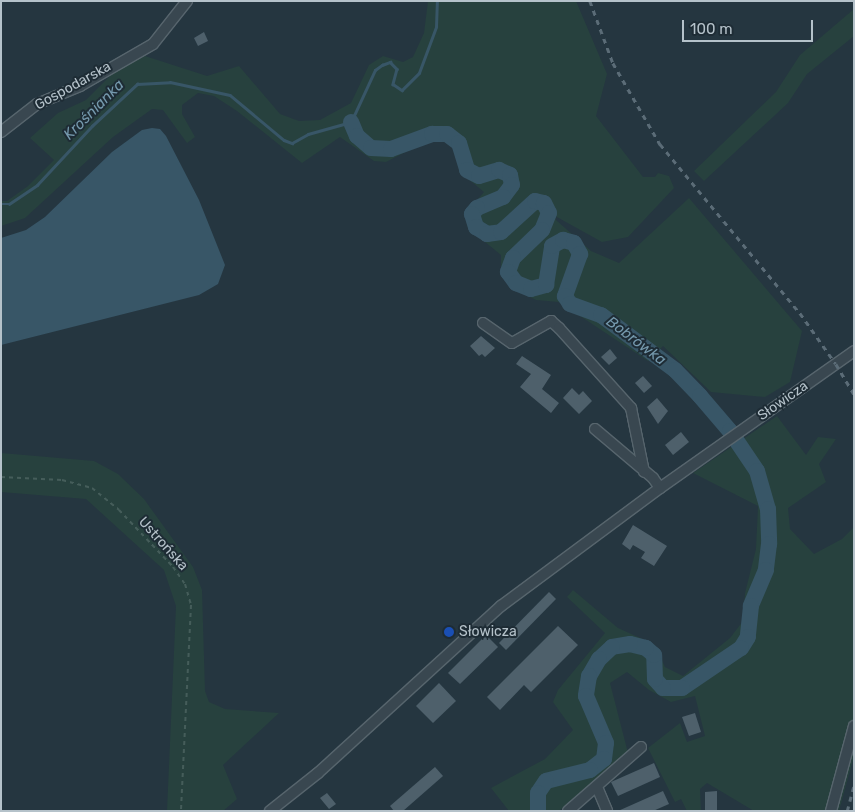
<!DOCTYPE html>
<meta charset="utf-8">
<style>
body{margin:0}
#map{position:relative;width:855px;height:812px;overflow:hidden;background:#253640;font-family:Rubik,sans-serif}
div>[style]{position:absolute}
.green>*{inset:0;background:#27413e}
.water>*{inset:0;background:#385667}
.stream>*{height:2.5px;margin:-1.25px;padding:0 1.25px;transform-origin:1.25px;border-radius:1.25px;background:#385667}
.river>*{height:16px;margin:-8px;padding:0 8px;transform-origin:8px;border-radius:8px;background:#385667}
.building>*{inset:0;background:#4e606b}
.path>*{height:2px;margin-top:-1px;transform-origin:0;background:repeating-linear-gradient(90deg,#455d5a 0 4px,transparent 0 8px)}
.roads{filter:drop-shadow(1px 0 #57656d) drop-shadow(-1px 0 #57656d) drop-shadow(0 1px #57656d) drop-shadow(0 -1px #57656d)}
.minor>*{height:10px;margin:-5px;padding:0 5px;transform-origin:5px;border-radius:5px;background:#394750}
.rail>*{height:2.5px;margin-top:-1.25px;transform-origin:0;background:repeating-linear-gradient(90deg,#5b6c77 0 5px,transparent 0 10px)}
.dots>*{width:14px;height:14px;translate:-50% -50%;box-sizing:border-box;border:2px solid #1e2c35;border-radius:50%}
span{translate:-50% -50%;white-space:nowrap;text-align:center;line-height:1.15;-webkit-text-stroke:4px #1e2c35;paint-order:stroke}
.street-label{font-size:14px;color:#b5c2ca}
.poi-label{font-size:14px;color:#b5c2ca}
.left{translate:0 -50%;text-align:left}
.water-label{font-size:15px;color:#7599ad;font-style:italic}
.frame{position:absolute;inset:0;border:2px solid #b5c2ca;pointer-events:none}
.scale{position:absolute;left:682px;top:20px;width:131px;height:22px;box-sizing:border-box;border:2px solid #b5c2ca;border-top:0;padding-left:6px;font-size:15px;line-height:18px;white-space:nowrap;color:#b5c2ca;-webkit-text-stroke:4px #1e2c35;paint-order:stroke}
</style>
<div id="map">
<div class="green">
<div style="clip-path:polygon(428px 1px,576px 1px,607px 74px,596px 116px,643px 177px,655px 177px,658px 173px,669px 176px,674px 188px,628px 237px,602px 242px,555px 216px,556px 220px,591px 251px,619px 263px,689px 198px,802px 331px,790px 382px,765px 397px,711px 392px,663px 346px,648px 361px,559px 302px,536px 300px,509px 286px,501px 275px,501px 255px,468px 228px,467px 218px,470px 208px,484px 192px,467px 178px,459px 168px,455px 146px,445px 140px,433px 138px,386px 162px,374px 161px,340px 137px,302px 163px,237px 111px,214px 96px,198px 93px,182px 105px,182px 114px,195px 137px,187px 143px,163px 110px,152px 109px,113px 137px,25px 218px,1px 226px,1px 201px,7px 201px,28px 186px,54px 160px,30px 138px,58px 113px,86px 100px,113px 73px,145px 56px,207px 76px,239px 66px,280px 114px,299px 121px,320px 120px,351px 103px,369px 65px,383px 56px,403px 62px,413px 57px,424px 33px)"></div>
<div style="clip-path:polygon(854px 9px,854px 36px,807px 74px,788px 103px,704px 181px,694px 171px,776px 92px,800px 55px)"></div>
<div style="clip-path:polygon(777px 416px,806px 455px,818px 437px,836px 439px,819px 464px,826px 482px,788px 508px,790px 529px,814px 554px,842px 539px,854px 527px,854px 756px,839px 811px,754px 811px,707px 783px,700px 789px,701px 811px,687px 811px,681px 799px,675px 802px,648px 748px,680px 723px,687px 742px,705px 736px,695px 696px,671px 702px,649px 690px,627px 672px,610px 683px,628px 753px,559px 811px,509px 811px,491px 788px,545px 759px,573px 730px,553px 702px,558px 690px,605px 633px,567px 597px,573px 590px,618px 628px,649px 642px,658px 652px,665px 667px,683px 676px,730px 638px,743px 621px,745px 593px,756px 549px,758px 506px,693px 473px)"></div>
<div style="clip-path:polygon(1px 453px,94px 461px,118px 474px,144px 499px,193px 567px,202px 590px,205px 691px,209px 702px,225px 709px,279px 713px,223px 765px,237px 799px,223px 811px,167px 811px,176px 606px,164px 570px,86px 499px,1px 492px)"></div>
</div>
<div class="water">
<div style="clip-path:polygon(152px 128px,160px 129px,166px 136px,199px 200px,225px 265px,218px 284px,199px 295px,1px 345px,1px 238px,26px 230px,45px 217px,112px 152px,142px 130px)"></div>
</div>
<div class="stream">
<div style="left:1px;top:204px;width:8px"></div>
<div style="left:9px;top:204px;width:34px;rotate:-34deg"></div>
<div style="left:37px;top:185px;width:81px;rotate:-47deg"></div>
<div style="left:92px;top:126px;width:62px;rotate:-43deg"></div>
<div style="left:137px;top:84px;width:33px;rotate:-3deg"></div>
<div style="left:170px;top:82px;width:61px;rotate:12.2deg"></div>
<div style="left:230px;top:95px;width:70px;rotate:39.8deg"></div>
<div style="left:284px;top:140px;width:9px;rotate:21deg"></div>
<div style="left:292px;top:143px;width:18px;rotate:-29deg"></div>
<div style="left:308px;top:134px;width:45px;rotate:-15.6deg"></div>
<div style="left:351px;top:122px;width:57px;rotate:-65.2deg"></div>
<div style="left:375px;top:70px;width:9px;rotate:-36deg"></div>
<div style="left:382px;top:65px;width:9px;rotate:-21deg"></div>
<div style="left:390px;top:62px;width:10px;rotate:45deg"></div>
<div style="left:397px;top:69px;width:16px;rotate:105deg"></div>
<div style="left:393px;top:84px;width:11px;rotate:34deg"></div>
<div style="left:402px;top:90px;width:24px;rotate:-45deg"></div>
<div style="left:419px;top:73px;width:49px;rotate:-69.7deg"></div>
<div style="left:436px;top:27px;width:26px;rotate:-88deg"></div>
</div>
<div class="river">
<div style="left:351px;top:122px;width:15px;rotate:67deg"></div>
<div style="left:357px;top:136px;width:18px;rotate:41deg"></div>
<div style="left:371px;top:148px;width:20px;rotate:3deg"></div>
<div style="left:391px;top:149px;width:44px;rotate:-20.1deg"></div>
<div style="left:432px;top:134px;width:15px"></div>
<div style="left:447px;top:134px;width:15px;rotate:37deg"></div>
<div style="left:459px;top:143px;width:28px;rotate:73deg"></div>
<div style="left:467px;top:170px;width:13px;rotate:27deg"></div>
<div style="left:479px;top:176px;width:21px;rotate:-17deg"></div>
<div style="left:499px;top:170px;width:12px;rotate:24deg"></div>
<div style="left:510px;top:175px;width:10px;rotate:79deg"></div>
<div style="left:512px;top:185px;width:15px;rotate:127deg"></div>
<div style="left:503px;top:197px;width:28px;rotate:157deg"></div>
<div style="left:477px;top:208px;width:8px;rotate:130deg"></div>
<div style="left:472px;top:214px;width:14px;rotate:73deg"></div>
<div style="left:476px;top:227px;width:13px;rotate:32deg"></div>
<div style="left:487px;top:234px;width:14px;rotate:-8deg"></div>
<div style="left:501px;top:232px;width:46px;rotate:-42.4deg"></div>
<div style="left:535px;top:201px;width:9px;rotate:13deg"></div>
<div style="left:544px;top:203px;width:11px;rotate:63deg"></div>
<div style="left:549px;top:213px;width:18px;rotate:112deg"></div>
<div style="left:542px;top:230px;width:40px;rotate:136deg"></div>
<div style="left:513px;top:258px;width:15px;rotate:110deg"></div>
<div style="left:508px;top:272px;width:14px;rotate:54deg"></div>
<div style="left:516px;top:283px;width:16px;rotate:22deg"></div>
<div style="left:531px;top:289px;width:16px;rotate:-15deg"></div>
<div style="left:546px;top:285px;width:39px;rotate:-81deg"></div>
<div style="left:552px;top:246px;width:13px;rotate:-29deg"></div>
<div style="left:563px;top:240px;width:11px;rotate:15deg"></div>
<div style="left:574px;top:243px;width:13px;rotate:61deg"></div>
<div style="left:580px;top:254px;width:45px;rotate:109.7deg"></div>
<div style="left:565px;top:296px;width:9px;rotate:58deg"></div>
<div style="left:570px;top:304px;width:33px;rotate:20deg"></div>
<div style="left:601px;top:315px;width:92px;rotate:36.6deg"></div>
<div style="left:675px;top:370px;width:36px;rotate:46deg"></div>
<div style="left:700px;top:396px;width:46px;rotate:49.4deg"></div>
<div style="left:730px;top:431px;width:48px;rotate:56deg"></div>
<div style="left:757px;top:471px;width:40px;rotate:74deg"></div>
<div style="left:768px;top:509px;width:35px;rotate:88deg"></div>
<div style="left:769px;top:544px;width:26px;rotate:97deg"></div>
<div style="left:766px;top:570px;width:39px;rotate:113deg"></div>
<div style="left:751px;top:606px;width:31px;rotate:96deg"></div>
<div style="left:748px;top:637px;width:13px;rotate:122deg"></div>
<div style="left:741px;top:648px;width:71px;rotate:145.9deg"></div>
<div style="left:682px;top:688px;width:19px;rotate:180deg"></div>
<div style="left:663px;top:688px;width:12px;rotate:-132deg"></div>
<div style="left:655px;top:679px;width:24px;rotate:-92deg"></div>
<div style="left:654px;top:655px;width:11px;rotate:-139deg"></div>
<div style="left:646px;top:648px;width:16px;rotate:-166deg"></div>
<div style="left:630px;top:644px;width:18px;rotate:171deg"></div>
<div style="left:612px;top:647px;width:18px;rotate:137deg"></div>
<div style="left:599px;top:659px;width:20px;rotate:120deg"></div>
<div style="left:589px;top:676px;width:20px;rotate:99deg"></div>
<div style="left:586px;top:696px;width:51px;rotate:66.9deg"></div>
<div style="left:606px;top:743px;width:16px;rotate:97deg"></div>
<div style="left:604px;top:759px;width:18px;rotate:142deg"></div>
<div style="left:590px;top:770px;width:45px;rotate:166deg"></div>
<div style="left:546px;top:781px;width:14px;rotate:124deg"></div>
<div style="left:538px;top:793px;width:18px;rotate:90deg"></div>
</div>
<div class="building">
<div style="clip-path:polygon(204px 32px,208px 41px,198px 46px,194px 38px)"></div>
<div style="clip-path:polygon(481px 336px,495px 348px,485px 357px,482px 354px,479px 356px,470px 346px)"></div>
<div style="clip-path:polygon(610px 349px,617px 358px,609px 365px,601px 357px)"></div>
<div style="clip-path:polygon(522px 356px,551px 375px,542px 389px,559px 403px,551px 413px,520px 387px,531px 374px,516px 364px)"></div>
<div style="clip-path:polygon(643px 376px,652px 386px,644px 393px,635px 383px)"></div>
<div style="clip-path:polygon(572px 388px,579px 395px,583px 391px,592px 401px,579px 414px,563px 398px)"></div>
<div style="clip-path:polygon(657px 398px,668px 411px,658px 424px,647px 407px)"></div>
<div style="clip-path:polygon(681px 432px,689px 442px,673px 455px,665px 445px)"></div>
<div style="clip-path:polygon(633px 525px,667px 546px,654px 566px,641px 558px,645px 552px,633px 545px,630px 550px,622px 544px)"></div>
<div style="clip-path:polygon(549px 592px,556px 599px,506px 650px,499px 643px)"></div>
<div style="clip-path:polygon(558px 626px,578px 645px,531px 692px,524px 685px,500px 710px,487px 697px)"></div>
<div style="clip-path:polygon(486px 635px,498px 647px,460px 684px,448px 673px)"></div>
<div style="clip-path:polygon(439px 683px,456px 701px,433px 723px,416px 706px)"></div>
<div style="clip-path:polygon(695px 713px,701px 732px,689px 736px,682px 717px)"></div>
<div style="clip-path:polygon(654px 763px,660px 777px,618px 796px,611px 782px)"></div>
<div style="clip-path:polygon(435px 767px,443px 776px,403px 811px,394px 811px,390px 806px)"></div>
<div style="clip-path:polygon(663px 791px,669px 804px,653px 811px,618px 811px)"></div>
<div style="clip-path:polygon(717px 791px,717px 811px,705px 811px,705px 792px)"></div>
<div style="clip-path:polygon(327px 793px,336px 804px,329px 809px,320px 798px)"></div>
</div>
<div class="path">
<div style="left:1px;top:477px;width:61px;rotate:2.8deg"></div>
<div style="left:62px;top:480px;width:31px;rotate:15deg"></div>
<div style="left:92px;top:488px;width:35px;rotate:39deg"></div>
<div style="left:119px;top:510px;width:79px;rotate:46.5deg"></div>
<div style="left:173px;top:567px;width:21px;rotate:55deg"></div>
<div style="left:185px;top:584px;width:22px;rotate:74deg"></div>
<div style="left:191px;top:605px;width:206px;rotate:92.8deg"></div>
</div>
<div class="roads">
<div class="minor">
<div style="left:1px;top:132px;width:46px;rotate:-37.9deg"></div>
<div style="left:37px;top:104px;width:47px;rotate:-22.7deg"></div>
<div style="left:80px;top:86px;width:84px;rotate:-29.9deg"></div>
<div style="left:153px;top:44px;width:55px;rotate:-51.7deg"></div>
<div style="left:483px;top:323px;width:35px;rotate:35deg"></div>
<div style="left:512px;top:343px;width:45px;rotate:-29.4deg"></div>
<div style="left:551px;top:321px;width:11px;rotate:41deg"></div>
<div style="left:559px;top:328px;width:108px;rotate:48deg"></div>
<div style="left:631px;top:408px;width:65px;rotate:78.5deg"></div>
<div style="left:595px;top:429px;width:76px;rotate:40.2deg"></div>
<div style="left:653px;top:478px;width:12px;rotate:55deg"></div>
<div style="left:597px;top:787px;width:26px;rotate:67deg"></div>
<div style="left:270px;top:811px;width:61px;rotate:-38.4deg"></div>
<div style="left:318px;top:773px;width:248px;rotate:-42.4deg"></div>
<div style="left:501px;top:606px;width:198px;rotate:-36.6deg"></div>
<div style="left:660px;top:488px;width:237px;rotate:-35.2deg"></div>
<div style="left:568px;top:811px;width:97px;rotate:-41.2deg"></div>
<div style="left:831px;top:811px;width:88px;rotate:-74.9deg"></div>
</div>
</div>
<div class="rail">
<div style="left:590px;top:1px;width:66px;rotate:69.6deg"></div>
<div style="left:613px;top:63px;width:94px;rotate:59.9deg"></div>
<div style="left:660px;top:144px;width:219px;rotate:50.4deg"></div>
<div style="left:800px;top:313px;width:62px;rotate:54.8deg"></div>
<div style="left:836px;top:364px;width:35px;rotate:59deg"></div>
<div style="left:847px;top:811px;width:27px;rotate:-75deg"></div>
</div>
<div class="dots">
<div style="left:449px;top:632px;background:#1a4fb4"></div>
</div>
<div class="street-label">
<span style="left:73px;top:86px;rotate:-29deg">Gospodarska</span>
<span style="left:783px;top:401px;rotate:-35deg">Słowicza</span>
<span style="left:163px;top:544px;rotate:48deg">Ustrońska</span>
</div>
<div class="poi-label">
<span class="left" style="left:459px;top:632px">Słowicza</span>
</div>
<div class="water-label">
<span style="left:94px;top:110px;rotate:-45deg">Krośnianka</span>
<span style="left:636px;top:341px;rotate:37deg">Bobrówka</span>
</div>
<div class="frame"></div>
<div class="scale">100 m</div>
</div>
